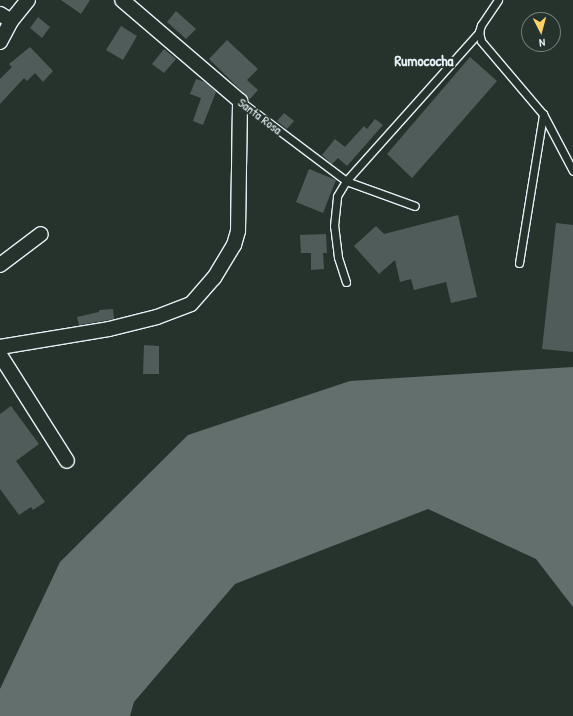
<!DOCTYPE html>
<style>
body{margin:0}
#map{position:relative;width:573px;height:716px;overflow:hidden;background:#26332d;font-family:"Patrick Hand",sans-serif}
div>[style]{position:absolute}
.water>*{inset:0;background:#636f6d}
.building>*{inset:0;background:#505c59}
.roads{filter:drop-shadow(1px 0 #e8f1f8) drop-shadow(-1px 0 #e8f1f8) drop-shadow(0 1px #e8f1f8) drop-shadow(0 -1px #e8f1f8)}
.service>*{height:7px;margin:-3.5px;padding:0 3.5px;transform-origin:3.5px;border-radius:3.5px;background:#26332d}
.minor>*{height:14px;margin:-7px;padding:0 7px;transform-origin:7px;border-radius:7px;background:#26332d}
span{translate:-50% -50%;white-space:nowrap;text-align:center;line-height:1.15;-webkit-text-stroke:4px #26332d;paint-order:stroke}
.street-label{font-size:13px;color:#e8f1f8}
.quarter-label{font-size:15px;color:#e8f1f8;font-weight:700}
.north{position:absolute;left:521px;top:12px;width:40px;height:40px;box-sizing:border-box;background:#26332d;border:1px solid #747f7e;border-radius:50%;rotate:174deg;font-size:11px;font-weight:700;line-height:16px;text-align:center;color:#e8f1f8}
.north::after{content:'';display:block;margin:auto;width:14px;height:18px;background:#ffd166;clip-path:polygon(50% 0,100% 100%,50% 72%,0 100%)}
</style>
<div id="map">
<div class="water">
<div style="clip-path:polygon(573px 367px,573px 607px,536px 559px,428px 509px,235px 584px,134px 702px,130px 716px,0 716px,0 689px,60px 562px,188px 435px,350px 381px)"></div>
</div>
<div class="building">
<div style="clip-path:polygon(61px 0,90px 0,81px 14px)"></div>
<div style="clip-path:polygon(176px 11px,196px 29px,186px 39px,167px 22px)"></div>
<div style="clip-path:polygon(38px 17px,50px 27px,42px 38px,30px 28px)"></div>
<div style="clip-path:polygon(121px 26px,137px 36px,123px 60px,106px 50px)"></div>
<div style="clip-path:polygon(227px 40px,258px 69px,247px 80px,258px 90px,250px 99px,209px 59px)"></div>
<div style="clip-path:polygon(30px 47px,53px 71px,43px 82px,35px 73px,27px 81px,24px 78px,0 104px,0 79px,12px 67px,9px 64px)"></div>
<div style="clip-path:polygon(164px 49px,176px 59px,164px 73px,152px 64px)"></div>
<div style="clip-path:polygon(470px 57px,497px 81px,412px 178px,387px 154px)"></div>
<div style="clip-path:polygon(196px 79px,205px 82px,216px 92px,203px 125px,193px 121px,201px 98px,190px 94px)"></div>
<div style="clip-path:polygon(284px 113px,294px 121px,287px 129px,277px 121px)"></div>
<div style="clip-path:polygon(375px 119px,383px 125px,347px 166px,338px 158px,332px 164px,322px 155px,335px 139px,345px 147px,364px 126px,367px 129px)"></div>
<div style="clip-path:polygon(309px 169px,336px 180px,323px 213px,296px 202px)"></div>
<div style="clip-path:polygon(458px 215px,477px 297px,451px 303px,446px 282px,414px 290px,411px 279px,400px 282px,395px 260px,379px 274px,354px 246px,376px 226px,384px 234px)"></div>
<div style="clip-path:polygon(556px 223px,573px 225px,573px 352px,542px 349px)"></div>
<div style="clip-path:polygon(326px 234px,327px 253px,323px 253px,324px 269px,311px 270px,311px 253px,301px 253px,300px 235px)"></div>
<div style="clip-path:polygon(113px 309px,114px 319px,79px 325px,77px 317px,99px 312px,99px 310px)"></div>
<div style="clip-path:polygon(144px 345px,159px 346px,159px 374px,143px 374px)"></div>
<div style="clip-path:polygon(11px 406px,39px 444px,16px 461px,45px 502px,33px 510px,31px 507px,19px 515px,0 489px,0 414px)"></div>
</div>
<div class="roads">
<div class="service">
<div style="left:498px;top:0;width:30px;rotate:124deg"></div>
<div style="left:481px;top:25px;width:7px;rotate:106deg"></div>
<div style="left:479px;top:32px;width:9px;rotate:77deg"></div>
<div style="left:481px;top:41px;width:96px;rotate:49.7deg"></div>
<div style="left:543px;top:114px;width:64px;rotate:62.2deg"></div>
<div style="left:240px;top:101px;width:133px;rotate:37deg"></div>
<div style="left:346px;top:181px;width:73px;rotate:19.9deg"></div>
<div style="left:519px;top:263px;width:151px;rotate:-80.8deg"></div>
<div style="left:346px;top:282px;width:26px;rotate:-108deg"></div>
<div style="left:338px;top:257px;width:31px;rotate:-97deg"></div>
<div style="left:334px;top:226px;width:30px;rotate:-84deg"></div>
<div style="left:337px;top:196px;width:17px;rotate:-59deg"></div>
<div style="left:346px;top:181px;width:200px;rotate:-48.2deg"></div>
</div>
<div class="minor">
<div style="left:0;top:14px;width:13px;rotate:32deg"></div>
<div style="left:0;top:42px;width:24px;rotate:-62deg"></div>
<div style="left:11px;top:21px;width:27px;rotate:-51deg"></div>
<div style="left:0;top:265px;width:51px;rotate:-37.1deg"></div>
<div style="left:0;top:347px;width:110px;rotate:-9.4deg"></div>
<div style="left:109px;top:329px;width:49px;rotate:-14deg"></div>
<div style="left:157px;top:317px;width:36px;rotate:-21deg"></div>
<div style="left:191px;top:304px;width:35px;rotate:-49deg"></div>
<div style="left:214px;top:278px;width:39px;rotate:-59deg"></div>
<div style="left:234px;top:245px;width:15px;rotate:-74deg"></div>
<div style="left:238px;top:231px;width:130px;rotate:-89.1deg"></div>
<div style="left:240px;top:101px;width:155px;rotate:-139.4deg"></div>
<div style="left:0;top:355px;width:125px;rotate:57.7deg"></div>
</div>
</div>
<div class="street-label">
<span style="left:260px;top:116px;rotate:37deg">Santa Rosa</span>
</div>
<div class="quarter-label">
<span style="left:424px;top:61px">Rumococha</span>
</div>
<div class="north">N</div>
</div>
